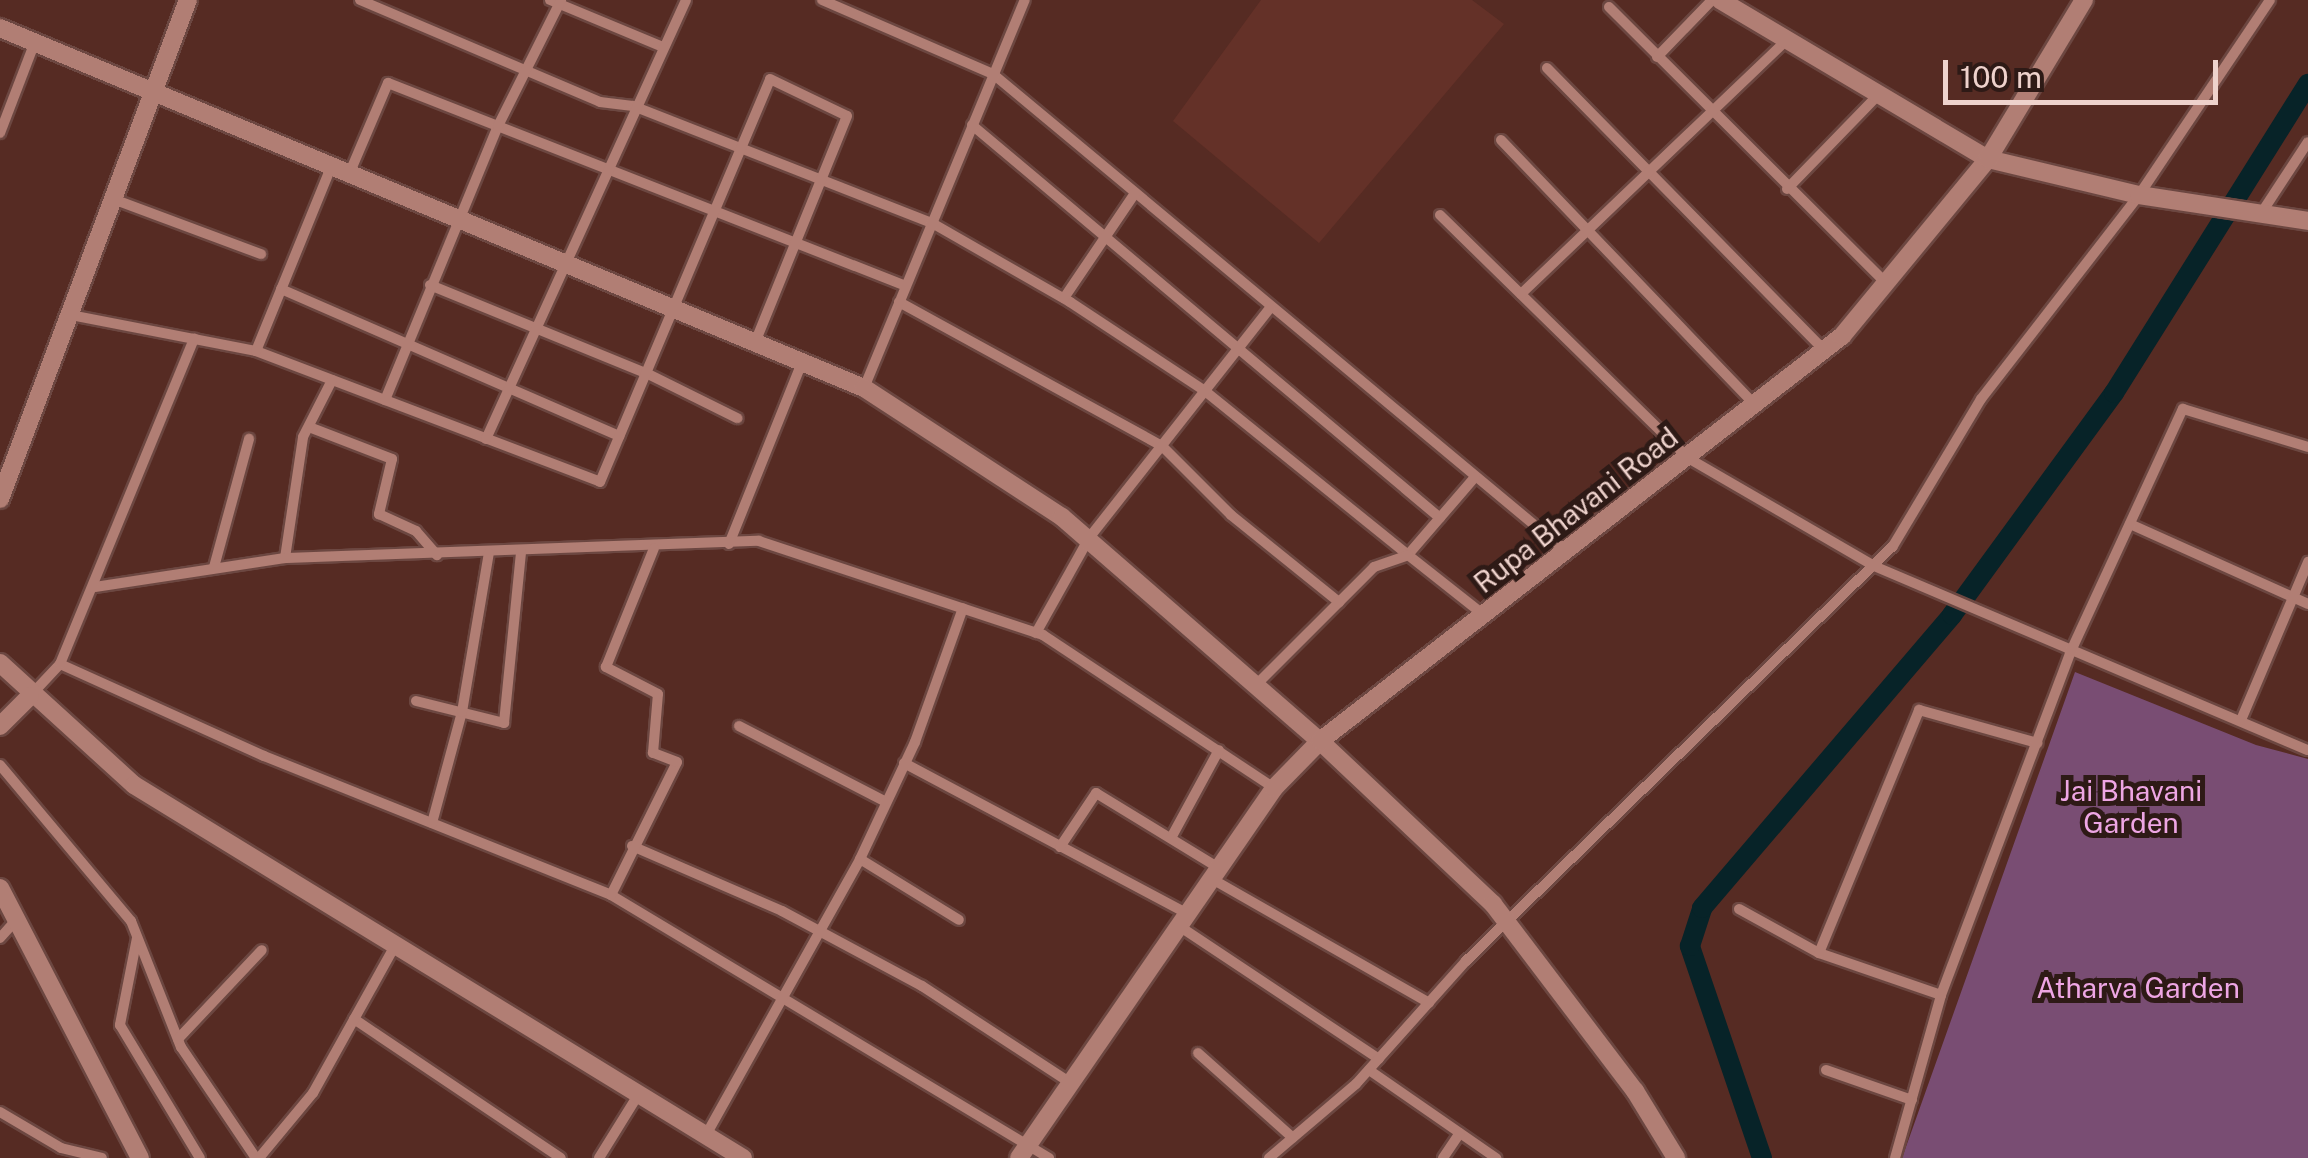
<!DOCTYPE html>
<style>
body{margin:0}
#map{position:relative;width:2308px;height:1158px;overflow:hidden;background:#562b23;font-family:"Public Sans",sans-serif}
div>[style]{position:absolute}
.built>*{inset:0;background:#643128}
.green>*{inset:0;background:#794d73}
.canal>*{height:20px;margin:-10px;padding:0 10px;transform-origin:10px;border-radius:10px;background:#072328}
.roads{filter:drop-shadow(2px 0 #6c4741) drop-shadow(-2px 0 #6c4741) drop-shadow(0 2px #6c4741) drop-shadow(0 -2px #6c4741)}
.minor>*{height:10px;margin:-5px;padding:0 5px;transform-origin:5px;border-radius:5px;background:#b17e74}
.tertiary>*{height:18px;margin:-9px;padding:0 9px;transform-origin:9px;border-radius:9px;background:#b17e74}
span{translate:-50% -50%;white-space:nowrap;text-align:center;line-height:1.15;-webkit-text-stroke:10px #2e1a16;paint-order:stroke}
.street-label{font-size:28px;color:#eed2cc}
.park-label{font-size:28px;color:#eea6e4}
.scale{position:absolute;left:1943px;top:60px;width:275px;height:45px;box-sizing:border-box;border:5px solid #eed2cc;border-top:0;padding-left:12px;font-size:30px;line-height:35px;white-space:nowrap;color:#eed2cc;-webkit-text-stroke:8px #2e1a16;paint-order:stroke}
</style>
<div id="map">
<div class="built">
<div style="clip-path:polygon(1261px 0,1472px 0,1504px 24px,1319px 243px,1173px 121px)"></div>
</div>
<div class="green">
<div style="clip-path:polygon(2075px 672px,2256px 745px,2308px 759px,2308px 1158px,1902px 1158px)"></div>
</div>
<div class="canal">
<div style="left:1762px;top:1158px;width:224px;rotate:-108.8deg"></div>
<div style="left:1690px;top:946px;width:40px;rotate:-72deg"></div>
<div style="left:1702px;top:908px;width:385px;rotate:-49.5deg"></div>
<div style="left:1952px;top:615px;width:275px;rotate:-53.9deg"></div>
<div style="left:2114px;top:393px;width:365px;rotate:-57.9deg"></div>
</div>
<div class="roads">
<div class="minor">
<div style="left:360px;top:0;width:261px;rotate:23deg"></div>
<div style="left:600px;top:102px;width:33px;rotate:7deg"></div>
<div style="left:633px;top:106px;width:321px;rotate:21.4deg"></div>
<div style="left:932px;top:223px;width:159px;rotate:29.8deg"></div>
<div style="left:1070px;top:302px;width:162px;rotate:33.4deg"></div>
<div style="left:1205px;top:391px;width:261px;rotate:38.9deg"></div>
<div style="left:550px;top:0;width:122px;rotate:22.6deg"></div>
<div style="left:822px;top:0;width:186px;rotate:23.4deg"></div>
<div style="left:993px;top:74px;width:747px;rotate:39.79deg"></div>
<div style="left:1609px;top:7px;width:394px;rotate:44.9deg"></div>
<div style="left:1657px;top:57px;width:79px;rotate:-46deg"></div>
<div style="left:1547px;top:68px;width:397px;rotate:45.5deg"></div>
<div style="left:972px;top:125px;width:611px;rotate:40.02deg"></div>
<div style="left:0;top:133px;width:97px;rotate:-69deg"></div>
<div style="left:1501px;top:140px;width:367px;rotate:46.2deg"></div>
<div style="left:350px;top:172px;width:97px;rotate:-66.9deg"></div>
<div style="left:388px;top:83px;width:556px;rotate:21.4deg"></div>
<div style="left:1787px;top:189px;width:132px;rotate:-45.9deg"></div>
<div style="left:113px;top:199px;width:158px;rotate:20.4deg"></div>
<div style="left:1440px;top:215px;width:347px;rotate:44.4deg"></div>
<div style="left:1688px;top:458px;width:215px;rotate:30.1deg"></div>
<div style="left:1874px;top:566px;width:471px;rotate:23deg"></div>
<div style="left:2260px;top:215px;width:87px;rotate:-56.7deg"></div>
<div style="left:430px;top:285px;width:233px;rotate:22.2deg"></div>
<div style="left:646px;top:373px;width:102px;rotate:26.3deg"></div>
<div style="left:281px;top:289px;width:369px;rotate:23.5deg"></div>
<div style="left:1521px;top:294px;width:368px;rotate:-43.7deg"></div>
<div style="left:1064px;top:298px;width:127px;rotate:-55.9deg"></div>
<div style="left:899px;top:302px;width:300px;rotate:28.7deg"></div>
<div style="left:1162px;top:446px;width:98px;rotate:45deg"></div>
<div style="left:1231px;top:515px;width:139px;rotate:38.9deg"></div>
<div style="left:71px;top:315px;width:188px;rotate:11deg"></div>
<div style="left:256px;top:351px;width:368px;rotate:20.8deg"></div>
<div style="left:600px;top:482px;width:437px;rotate:-67.1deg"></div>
<div style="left:770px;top:79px;width:85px;rotate:25.7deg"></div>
<div style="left:847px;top:116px;width:245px;rotate:112.1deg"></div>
<div style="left:256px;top:351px;width:201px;rotate:-67.8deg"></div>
<div style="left:864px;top:388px;width:420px;rotate:-67.5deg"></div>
<div style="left:385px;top:400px;width:296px;rotate:-67.6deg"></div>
<div style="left:498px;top:126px;width:141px;rotate:-63.4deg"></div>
<div style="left:309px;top:427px;width:89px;rotate:21.1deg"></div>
<div style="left:392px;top:459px;width:57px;rotate:103.3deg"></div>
<div style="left:379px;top:514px;width:41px;rotate:24.7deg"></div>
<div style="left:416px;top:531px;width:32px;rotate:49deg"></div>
<div style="left:486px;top:439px;width:482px;rotate:-65.5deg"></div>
<div style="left:1475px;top:477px;width:103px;rotate:130.7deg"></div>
<div style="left:1408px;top:555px;width:97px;rotate:38.3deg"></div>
<div style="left:2130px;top:524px;width:195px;rotate:24.2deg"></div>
<div style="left:729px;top:544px;width:196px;rotate:-68.1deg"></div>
<div style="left:285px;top:558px;width:122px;rotate:-81.5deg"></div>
<div style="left:303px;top:437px;width:64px;rotate:-63deg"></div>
<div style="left:214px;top:567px;width:133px;rotate:-74.7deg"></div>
<div style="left:95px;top:587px;width:192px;rotate:-8.7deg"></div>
<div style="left:285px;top:558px;width:474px;rotate:-2.1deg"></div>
<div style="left:759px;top:541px;width:299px;rotate:18.3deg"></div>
<div style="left:1043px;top:635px;width:277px;rotate:33.5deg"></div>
<div style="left:1036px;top:633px;width:109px;rotate:-60.8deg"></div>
<div style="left:1089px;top:538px;width:293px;rotate:-51.8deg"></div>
<div style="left:60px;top:664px;width:224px;rotate:24.3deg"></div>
<div style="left:264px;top:756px;width:374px;rotate:21.8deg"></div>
<div style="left:611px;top:895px;width:511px;rotate:30.98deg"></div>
<div style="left:1256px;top:685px;width:167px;rotate:-45deg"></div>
<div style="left:1374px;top:567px;width:36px;rotate:-19deg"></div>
<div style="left:31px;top:695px;width:42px;rotate:-46.9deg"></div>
<div style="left:60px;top:664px;width:352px;rotate:-67.6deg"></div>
<div style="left:416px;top:701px;width:91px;rotate:14deg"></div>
<div style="left:504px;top:723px;width:172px;rotate:-84.3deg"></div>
<div style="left:2241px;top:720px;width:172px;rotate:-67deg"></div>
<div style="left:739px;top:726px;width:165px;rotate:27.3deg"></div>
<div style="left:904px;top:763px;width:322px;rotate:28deg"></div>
<div style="left:0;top:765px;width:204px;rotate:50deg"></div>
<div style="left:131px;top:921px;width:136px;rotate:68.4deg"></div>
<div style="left:181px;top:1047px;width:134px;rotate:56deg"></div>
<div style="left:432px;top:823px;width:115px;rotate:-74.9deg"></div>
<div style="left:462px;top:712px;width:161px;rotate:-80.4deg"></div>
<div style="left:1171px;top:838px;width:100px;rotate:-61.4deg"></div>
<div style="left:632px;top:846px;width:163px;rotate:23.4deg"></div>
<div style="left:782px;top:911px;width:159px;rotate:28.2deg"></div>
<div style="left:922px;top:986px;width:178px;rotate:33.1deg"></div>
<div style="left:1060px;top:847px;width:65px;rotate:-56.3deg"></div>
<div style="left:1096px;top:793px;width:144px;rotate:31.4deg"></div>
<div style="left:860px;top:859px;width:116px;rotate:31.6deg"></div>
<div style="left:1212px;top:879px;width:250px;rotate:29.7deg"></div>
<div style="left:611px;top:895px;width:148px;rotate:-63.6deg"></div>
<div style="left:677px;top:762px;width:26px;rotate:-159deg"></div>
<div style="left:653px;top:753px;width:59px;rotate:-85.2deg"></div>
<div style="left:658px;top:694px;width:59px;rotate:-152.6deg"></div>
<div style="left:606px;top:667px;width:128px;rotate:-68deg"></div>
<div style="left:1739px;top:909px;width:91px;rotate:28.8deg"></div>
<div style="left:1179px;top:926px;width:240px;rotate:33.6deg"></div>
<div style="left:0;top:938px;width:24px;rotate:-48deg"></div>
<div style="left:137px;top:938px;width:89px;rotate:101.1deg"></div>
<div style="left:120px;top:1025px;width:155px;rotate:59deg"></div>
<div style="left:1941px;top:995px;width:129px;rotate:-161deg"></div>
<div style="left:1819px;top:953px;width:263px;rotate:-67.6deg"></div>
<div style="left:1919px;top:710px;width:123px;rotate:15.6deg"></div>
<div style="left:354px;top:1019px;width:249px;rotate:33.9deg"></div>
<div style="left:178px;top:1039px;width:122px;rotate:-46.7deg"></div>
<div style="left:1198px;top:1053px;width:127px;rotate:41.8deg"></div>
<div style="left:1369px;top:1070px;width:155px;rotate:34.7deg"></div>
<div style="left:1826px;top:1070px;width:91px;rotate:19.2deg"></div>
<div style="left:0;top:1112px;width:71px;rotate:30.5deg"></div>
<div style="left:61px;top:1148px;width:42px;rotate:13.7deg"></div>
<div style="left:706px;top:1135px;width:316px;rotate:-60.8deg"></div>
<div style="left:860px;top:859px;width:129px;rotate:-64.8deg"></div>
<div style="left:915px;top:742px;width:142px;rotate:-70.3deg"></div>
<div style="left:259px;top:1158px;width:85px;rotate:-50.3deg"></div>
<div style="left:313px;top:1093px;width:171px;rotate:-60.9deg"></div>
<div style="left:599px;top:1158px;width:74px;rotate:-58.2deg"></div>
<div style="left:1269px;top:1158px;width:114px;rotate:-40.4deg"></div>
<div style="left:1356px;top:1084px;width:165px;rotate:-48.2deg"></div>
<div style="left:1466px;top:961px;width:595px;rotate:-44.18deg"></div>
<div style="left:1893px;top:546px;width:171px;rotate:-59.1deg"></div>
<div style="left:1981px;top:399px;width:258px;rotate:-52.2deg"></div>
<div style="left:2139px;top:195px;width:235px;rotate:-56.1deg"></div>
<div style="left:1443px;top:1158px;width:30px;rotate:-56deg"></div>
<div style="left:1895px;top:1158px;width:169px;rotate:-74.2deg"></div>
<div style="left:1941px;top:995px;width:366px;rotate:-69.3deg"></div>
<div style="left:2070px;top:653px;width:269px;rotate:-65.2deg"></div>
<div style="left:2183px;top:409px;width:131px;rotate:16.9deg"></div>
</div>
<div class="tertiary">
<div style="left:1720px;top:0;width:312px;rotate:30.7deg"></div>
<div style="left:1988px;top:159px;width:155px;rotate:13.4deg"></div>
<div style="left:2139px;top:195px;width:171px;rotate:8.7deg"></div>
<div style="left:0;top:28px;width:936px;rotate:22.62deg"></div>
<div style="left:864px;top:388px;width:236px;rotate:33.1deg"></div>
<div style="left:1062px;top:517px;width:342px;rotate:41deg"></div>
<div style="left:1320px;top:741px;width:238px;rotate:43.3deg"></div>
<div style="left:1493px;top:904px;width:235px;rotate:52.8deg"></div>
<div style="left:1635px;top:1091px;width:79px;rotate:58.5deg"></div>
<div style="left:0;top:499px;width:533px;rotate:-69.36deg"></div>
<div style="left:0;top:663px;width:181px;rotate:42.3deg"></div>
<div style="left:134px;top:785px;width:714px;rotate:31.49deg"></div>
<div style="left:0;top:726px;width:42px;rotate:-45deg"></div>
<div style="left:0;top:888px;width:304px;rotate:62.6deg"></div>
<div style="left:1019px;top:1158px;width:449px;rotate:-55.4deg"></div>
<div style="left:1274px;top:788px;width:66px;rotate:-45.6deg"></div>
<div style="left:1320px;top:741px;width:661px;rotate:-37.81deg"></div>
<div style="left:1842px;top:336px;width:229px;rotate:-50.5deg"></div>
<div style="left:1988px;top:159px;width:186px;rotate:-58.9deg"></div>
</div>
</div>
<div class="street-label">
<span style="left:1576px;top:510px;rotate:-38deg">Rupa Bhavani Road</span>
</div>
<div class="park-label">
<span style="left:2131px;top:807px">Jai Bhavani<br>Garden</span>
<span style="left:2138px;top:988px">Atharva Garden</span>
</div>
<div class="scale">100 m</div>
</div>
